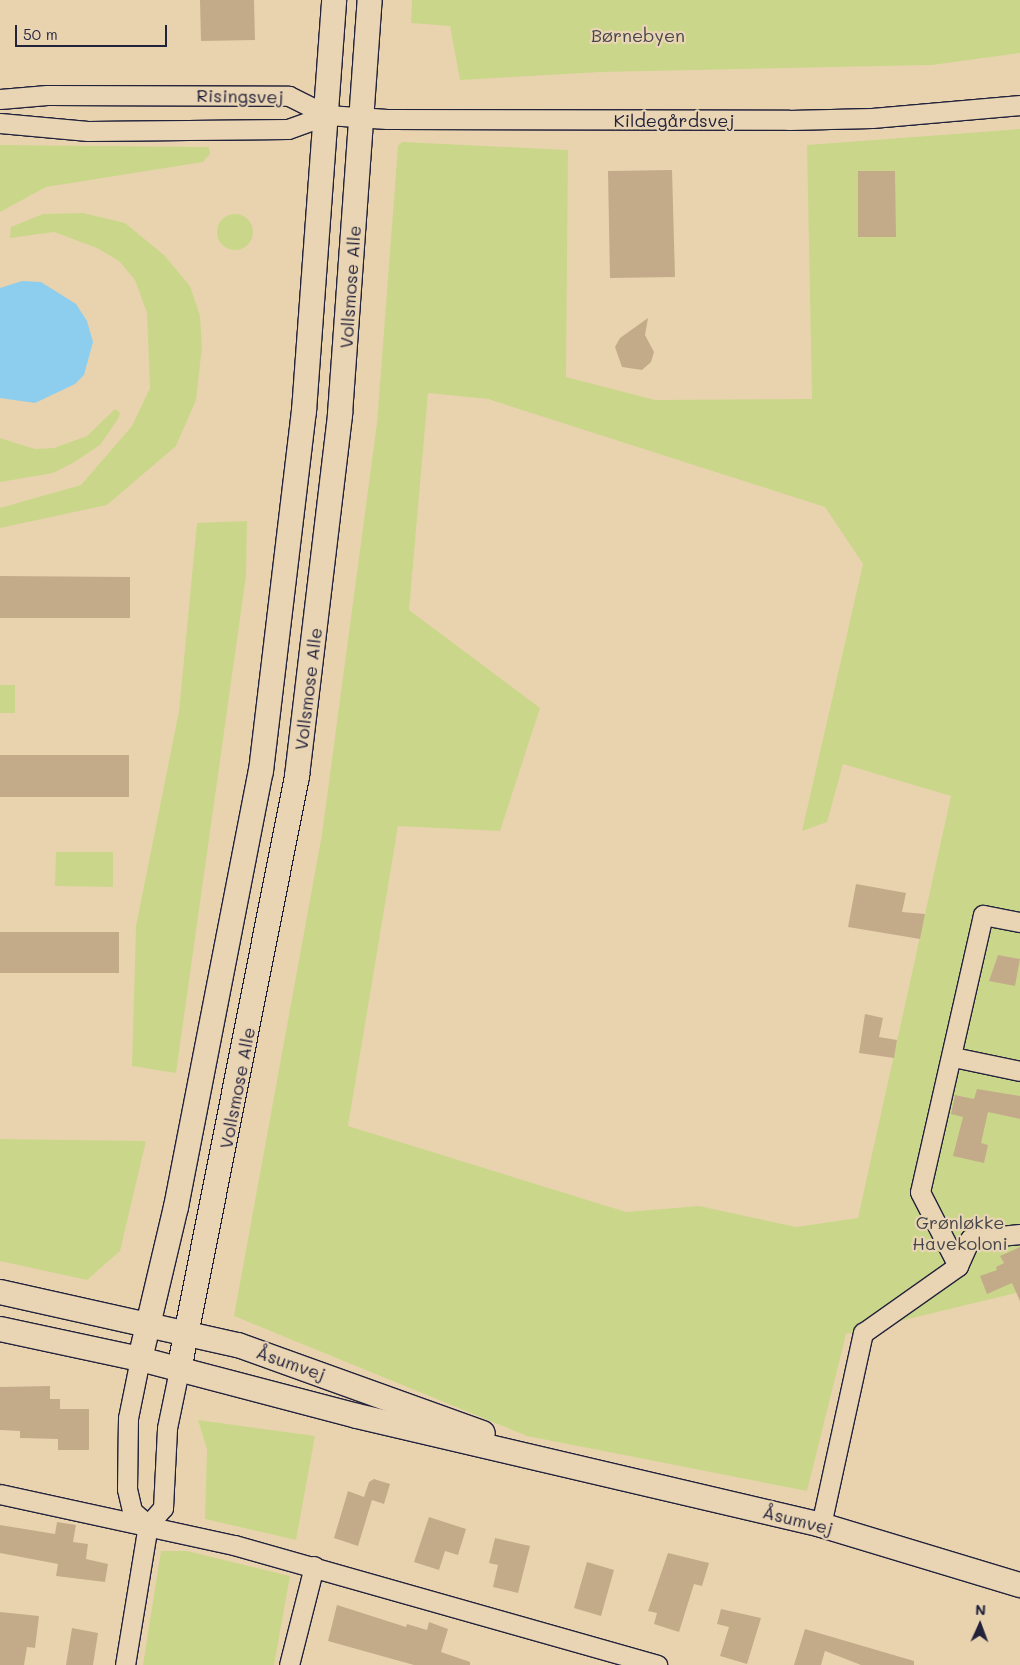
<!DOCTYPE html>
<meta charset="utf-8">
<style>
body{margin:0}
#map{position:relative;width:1020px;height:1665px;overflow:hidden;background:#e9d3af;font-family:Mali,sans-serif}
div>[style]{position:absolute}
.green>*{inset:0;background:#cad78a}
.round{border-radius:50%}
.water>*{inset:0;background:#8dceef}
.building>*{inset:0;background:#c3ab8a}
.roads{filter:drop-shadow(1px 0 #22223b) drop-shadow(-1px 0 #22223b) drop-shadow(0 1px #22223b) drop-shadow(0 -1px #22223b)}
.minor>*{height:19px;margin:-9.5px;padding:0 9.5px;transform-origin:9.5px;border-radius:9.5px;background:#e9d4b3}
.tertiary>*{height:24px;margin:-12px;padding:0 12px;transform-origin:12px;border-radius:12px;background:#e9d4b3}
span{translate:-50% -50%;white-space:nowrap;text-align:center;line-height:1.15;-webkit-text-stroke:4.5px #e9d4b3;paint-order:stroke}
.park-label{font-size:18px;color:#44464b}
.street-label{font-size:18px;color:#22223b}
.north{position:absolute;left:955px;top:1600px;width:50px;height:50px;-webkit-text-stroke:4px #e9d4b3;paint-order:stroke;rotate:2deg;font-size:14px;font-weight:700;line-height:20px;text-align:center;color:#22223b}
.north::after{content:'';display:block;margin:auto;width:18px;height:22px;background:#22223b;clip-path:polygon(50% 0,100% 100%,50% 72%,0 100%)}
.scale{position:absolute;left:15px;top:25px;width:152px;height:22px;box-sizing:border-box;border:2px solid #22223b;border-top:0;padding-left:6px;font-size:15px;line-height:18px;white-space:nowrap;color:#22223b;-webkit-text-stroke:4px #e9d4b3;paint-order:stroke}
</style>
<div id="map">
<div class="green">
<div style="clip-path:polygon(412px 0,1020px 0,1020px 53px,932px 65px,601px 72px,460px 80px,450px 26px,411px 23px)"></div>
<div style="clip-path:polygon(evenodd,1020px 129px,1020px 1292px,846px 1334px,807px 1491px,527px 1436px,234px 1316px,322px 834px,377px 423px,398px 146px,402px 142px,568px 150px,566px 377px,655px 400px,812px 399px,807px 145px,1020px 129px,428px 393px,488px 399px,825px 507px,863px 564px,802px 831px,827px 822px,843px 764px,951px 796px,858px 1218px,796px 1227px,699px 1206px,626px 1212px,348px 1126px,398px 826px,500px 831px,540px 708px,409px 610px,428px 393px)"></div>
<div style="clip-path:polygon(0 145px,209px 147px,210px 154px,203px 162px,46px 187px,0 212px)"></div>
<div style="clip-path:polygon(83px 213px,125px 223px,164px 255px,190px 286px,200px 316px,202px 347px,196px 400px,176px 446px,107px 505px,0 528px,0 508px,81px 485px,132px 426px,150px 388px,147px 313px,135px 280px,119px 261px,97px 248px,54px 232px,10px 238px,11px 227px,43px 214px)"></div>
<div class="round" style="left:217px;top:214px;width:36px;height:36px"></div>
<div style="clip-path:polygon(115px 409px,120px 413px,118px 419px,100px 445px,73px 463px,53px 473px,0 482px,0 438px,35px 449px,54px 448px,87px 436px)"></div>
<div style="clip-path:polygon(247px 521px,246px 576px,176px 1073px,132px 1066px,136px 926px,179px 711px,197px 523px)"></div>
<div style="clip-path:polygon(0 685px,15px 685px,15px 713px,0 713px)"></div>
<div style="clip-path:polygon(56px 852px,113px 852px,113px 887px,55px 886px)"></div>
<div style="clip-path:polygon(0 1139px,146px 1141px,120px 1251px,87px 1280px,0 1261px)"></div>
<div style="clip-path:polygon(198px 1420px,315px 1436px,296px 1540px,205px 1519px,207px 1449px)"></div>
<div style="clip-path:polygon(161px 1551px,187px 1551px,290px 1576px,274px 1665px,143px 1665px)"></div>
</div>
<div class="water">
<div style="clip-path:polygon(22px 281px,41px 282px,76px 304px,87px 321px,93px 342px,84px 375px,75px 384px,35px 403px,0 398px,0 288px)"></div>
</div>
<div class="building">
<div style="clip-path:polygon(200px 0,254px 0,255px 40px,201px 41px)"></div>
<div style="clip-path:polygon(672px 170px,675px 277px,610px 278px,608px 171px)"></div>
<div style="clip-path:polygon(858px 171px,895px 171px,896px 237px,858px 237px)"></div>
<div style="clip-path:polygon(648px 318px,645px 335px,654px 352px,651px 362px,642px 370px,622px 367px,615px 347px,620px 338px)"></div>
<div style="clip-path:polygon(0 576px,130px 577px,130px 618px,0 618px)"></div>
<div style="clip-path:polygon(0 755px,129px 755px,129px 797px,0 797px)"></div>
<div style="clip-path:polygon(856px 884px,906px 893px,902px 912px,925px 914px,920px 939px,848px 927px)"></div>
<div style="clip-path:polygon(0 932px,119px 932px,119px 973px,0 973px)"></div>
<div style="clip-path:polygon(998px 955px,1020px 959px,1015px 986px,989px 981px)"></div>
<div style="clip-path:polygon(865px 1014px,883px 1018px,879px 1037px,897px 1040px,894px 1058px,859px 1053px)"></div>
<div style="clip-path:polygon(977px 1089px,1020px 1096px,1020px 1119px,988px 1112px,981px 1143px,988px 1145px,984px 1163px,953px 1156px,963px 1117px,951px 1114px,955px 1095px,974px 1099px)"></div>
<div style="clip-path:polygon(1020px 1247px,1020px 1301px,1012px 1283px,987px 1294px,980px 1276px,997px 1270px,996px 1267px,1004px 1263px,1000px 1256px)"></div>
<div style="clip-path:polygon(50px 1386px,50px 1399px,60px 1399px,60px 1409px,89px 1409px,89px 1450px,58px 1450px,58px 1439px,20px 1438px,20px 1431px,0 1430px,0 1387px)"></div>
<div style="clip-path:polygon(374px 1479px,390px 1484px,384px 1504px,372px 1500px,358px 1546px,334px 1538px,348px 1491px,364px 1497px,369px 1482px)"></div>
<div style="clip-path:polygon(429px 1517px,466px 1529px,458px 1555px,445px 1551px,439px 1570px,414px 1562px)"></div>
<div style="clip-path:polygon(57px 1522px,76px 1525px,73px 1542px,88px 1544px,86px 1559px,108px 1564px,105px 1582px,56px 1576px,58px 1564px,0 1553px,0 1525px,55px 1534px)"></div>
<div style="clip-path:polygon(495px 1538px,530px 1546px,518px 1593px,493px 1587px,498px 1565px,489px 1563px)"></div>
<div style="clip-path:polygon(668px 1553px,709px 1563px,702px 1586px,694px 1584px,679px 1632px,654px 1624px,657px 1613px,648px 1611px)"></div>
<div style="clip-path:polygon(587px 1562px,614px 1570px,601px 1616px,574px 1608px)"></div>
<div style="clip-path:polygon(337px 1605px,406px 1627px,407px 1624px,427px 1630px,429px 1622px,448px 1629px,441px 1652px,470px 1662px,470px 1665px,414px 1665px,328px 1641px)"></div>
<div style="clip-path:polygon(721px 1609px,761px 1618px,747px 1664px,720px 1656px,729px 1627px,717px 1624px)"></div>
<div style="clip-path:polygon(0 1612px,39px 1616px,35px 1648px,27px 1647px,24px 1665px,0 1665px)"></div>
<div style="clip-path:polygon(72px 1628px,98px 1633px,93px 1665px,66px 1665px)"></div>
<div style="clip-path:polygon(805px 1629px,914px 1661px,914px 1665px,861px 1665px,825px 1651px,821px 1665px,794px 1665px)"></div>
</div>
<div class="roads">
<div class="minor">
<div style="left:0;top:99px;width:47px;rotate:-4.9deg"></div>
<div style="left:47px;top:95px;width:242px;rotate:0.2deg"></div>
<div style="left:289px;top:96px;width:42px;rotate:26.6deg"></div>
<div style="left:327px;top:115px;width:60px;rotate:3.8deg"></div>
<div style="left:387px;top:119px;width:402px;rotate:0.1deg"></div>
<div style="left:789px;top:120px;width:83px;rotate:-1.4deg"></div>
<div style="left:872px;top:118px;width:149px;rotate:-5deg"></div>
<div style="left:0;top:123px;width:88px;rotate:5.2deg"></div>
<div style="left:88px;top:131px;width:200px;rotate:-0.6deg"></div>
<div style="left:288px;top:129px;width:41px;rotate:-19.7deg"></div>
<div style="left:953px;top:1057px;width:68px;rotate:11.8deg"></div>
<div style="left:958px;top:1266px;width:83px;rotate:-117.2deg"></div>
<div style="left:920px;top:1192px;width:284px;rotate:-77.2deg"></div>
<div style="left:983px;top:915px;width:38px;rotate:11deg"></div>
<div style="left:140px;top:1359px;width:60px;rotate:101.5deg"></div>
<div style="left:128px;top:1418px;width:71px;rotate:90.8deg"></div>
<div style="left:127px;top:1489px;width:23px;rotate:77deg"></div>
<div style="left:132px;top:1511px;width:21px;rotate:41deg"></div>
<div style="left:0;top:1494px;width:239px;rotate:12.3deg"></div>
<div style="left:234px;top:1545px;width:440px;rotate:15.8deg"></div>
<div style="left:821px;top:1525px;width:197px;rotate:-77.7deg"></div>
<div style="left:863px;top:1333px;width:116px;rotate:-35.2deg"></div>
<div style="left:958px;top:1266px;width:30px;rotate:-66deg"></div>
<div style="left:970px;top:1239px;width:50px;rotate:-5.7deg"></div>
<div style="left:125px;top:1665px;width:142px;rotate:-80.7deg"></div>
<div style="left:148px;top:1525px;width:23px;rotate:-49deg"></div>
<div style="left:163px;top:1508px;width:80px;rotate:-87.1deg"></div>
<div style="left:167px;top:1428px;width:59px;rotate:-78.3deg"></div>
<div style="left:289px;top:1665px;width:102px;rotate:-75.8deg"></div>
</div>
<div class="tertiary">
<div style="left:0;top:1292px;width:244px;rotate:12.6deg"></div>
<div style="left:238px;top:1345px;width:260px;rotate:19.8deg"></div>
<div style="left:0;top:1329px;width:143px;rotate:12.1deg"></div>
<div style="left:140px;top:1359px;width:224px;rotate:14.7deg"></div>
<div style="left:357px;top:1416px;width:477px;rotate:13.2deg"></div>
<div style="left:821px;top:1525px;width:208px;rotate:16.8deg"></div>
<div style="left:140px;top:1359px;width:156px;rotate:-76.7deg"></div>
<div style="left:176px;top:1207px;width:444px;rotate:-79deg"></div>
<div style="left:261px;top:771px;width:363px;rotate:-83.2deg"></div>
<div style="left:304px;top:411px;width:412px;rotate:-85.8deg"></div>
<div style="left:179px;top:1370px;width:606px;rotate:-78.76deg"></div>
<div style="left:297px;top:776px;width:365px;rotate:-83.2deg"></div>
<div style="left:340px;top:414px;width:415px;rotate:-85.9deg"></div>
</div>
</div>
<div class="park-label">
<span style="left:638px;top:35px">Børnebyen</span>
<span style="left:960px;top:1233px">Grønløkke<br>Havekoloni</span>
</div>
<div class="street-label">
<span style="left:240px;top:96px;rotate:1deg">Risingsvej</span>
<span style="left:674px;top:120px">Kildegårdsvej</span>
<span style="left:350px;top:287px;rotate:-86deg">Vollsmose Alle</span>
<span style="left:308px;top:689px;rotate:-83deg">Vollsmose Alle</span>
<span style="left:237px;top:1088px;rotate:-79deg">Vollsmose Alle</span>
<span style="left:291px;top:1363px;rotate:19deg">Åsumvej</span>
<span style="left:798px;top:1520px;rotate:14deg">Åsumvej</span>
</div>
<div class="north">N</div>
<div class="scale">50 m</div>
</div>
